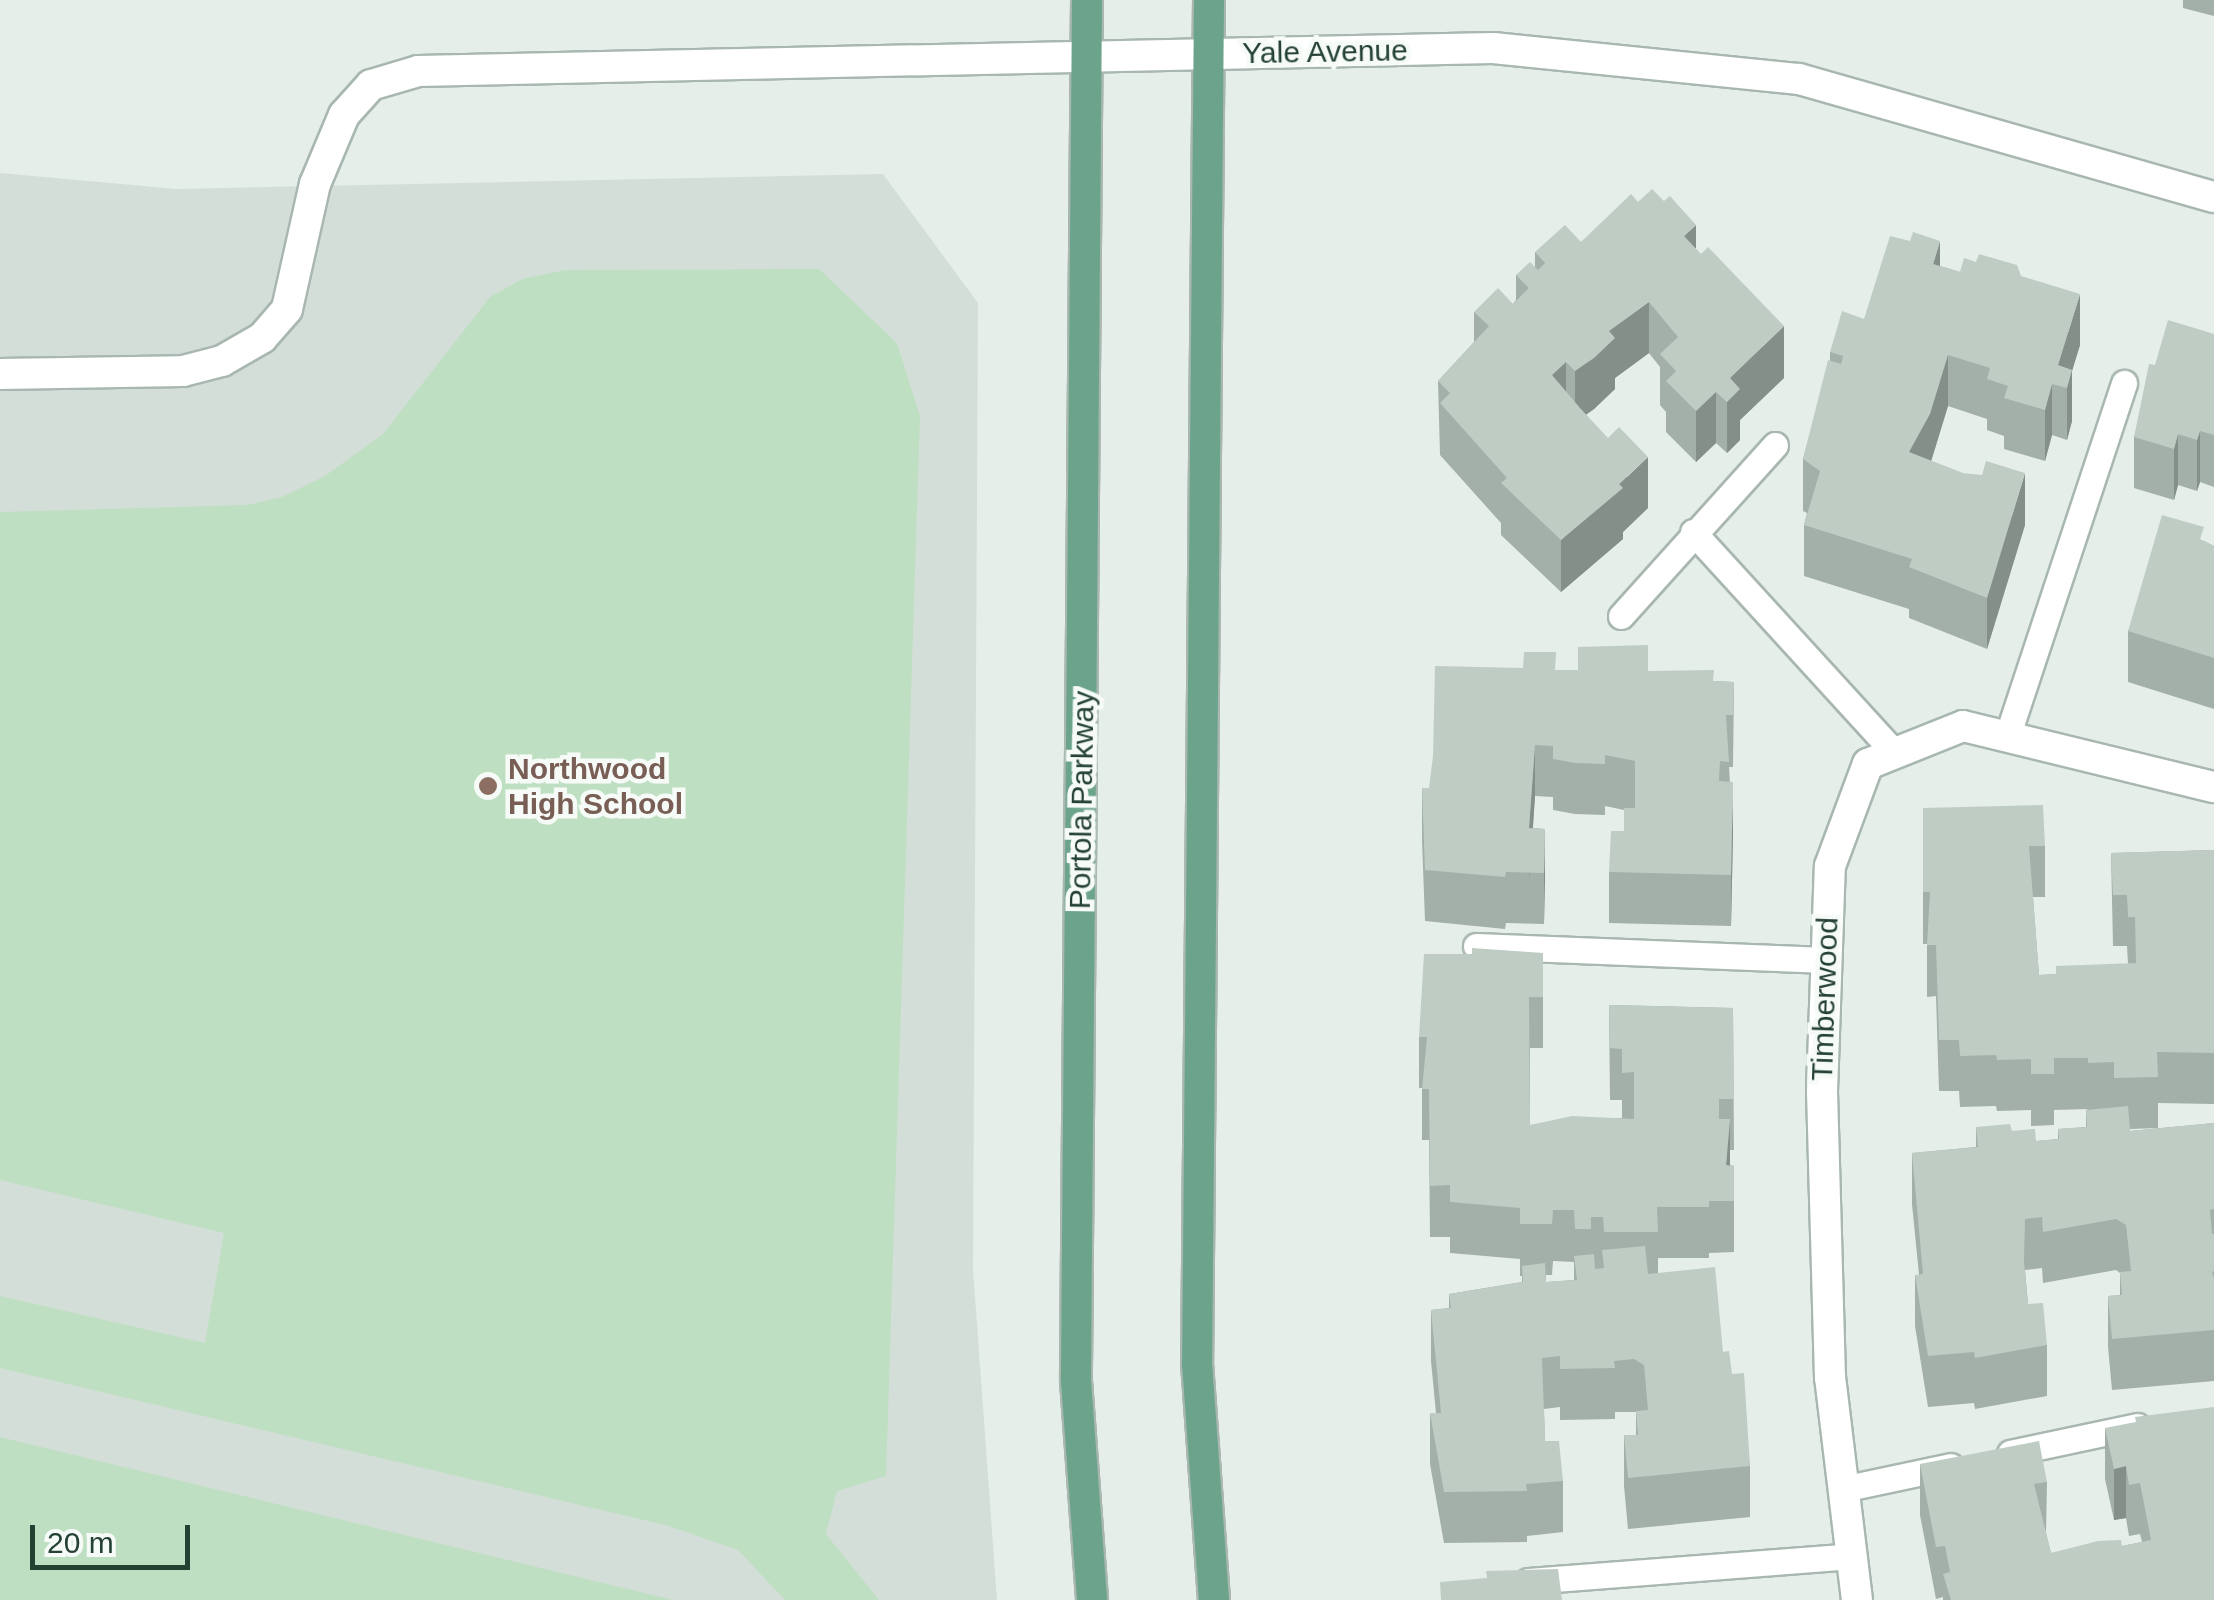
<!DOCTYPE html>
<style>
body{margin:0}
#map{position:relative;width:2214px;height:1600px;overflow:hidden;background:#e6eee9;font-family:Arial,sans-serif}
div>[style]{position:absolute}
.built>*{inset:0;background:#d4ded8}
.green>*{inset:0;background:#bfdfc2}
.roads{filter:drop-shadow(2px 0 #a8b7af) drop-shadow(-2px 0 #a8b7af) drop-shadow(0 2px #a8b7af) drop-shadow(0 -2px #a8b7af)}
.lane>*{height:25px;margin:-12.5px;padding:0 12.5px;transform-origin:12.5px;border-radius:12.5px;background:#fff}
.street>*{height:30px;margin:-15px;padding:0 15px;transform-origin:15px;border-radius:15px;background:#fff}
.secondary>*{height:30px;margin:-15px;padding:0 15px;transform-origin:15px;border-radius:15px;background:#fff}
.primary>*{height:30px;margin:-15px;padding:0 15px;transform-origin:15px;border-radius:15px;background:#6ba38b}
.wall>*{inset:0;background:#a3afa9}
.shaded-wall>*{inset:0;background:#858f89}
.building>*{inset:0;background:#beccc4}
.dots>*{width:28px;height:28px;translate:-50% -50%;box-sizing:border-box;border:5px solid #f6fbf8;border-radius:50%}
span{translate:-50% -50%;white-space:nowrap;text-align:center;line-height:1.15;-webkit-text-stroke:9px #f6fbf8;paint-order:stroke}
.street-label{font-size:30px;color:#244134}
.education-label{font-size:30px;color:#785e54;font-weight:700}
.left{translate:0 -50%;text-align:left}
.scale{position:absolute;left:30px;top:1525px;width:160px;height:45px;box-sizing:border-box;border:5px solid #244134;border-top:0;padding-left:12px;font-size:30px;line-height:35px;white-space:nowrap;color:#244134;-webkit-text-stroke:8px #f6fbf8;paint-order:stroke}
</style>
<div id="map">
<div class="built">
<div style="clip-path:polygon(0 173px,177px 189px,883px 174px,978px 303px,973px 1269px,997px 1600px,0 1600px)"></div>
</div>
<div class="green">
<div style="clip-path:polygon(819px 269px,897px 343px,920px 416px,886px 1476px,837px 1491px,826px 1534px,879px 1600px,785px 1600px,738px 1550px,669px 1526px,0 1368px,0 1296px,205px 1343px,224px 1233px,0 1180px,0 512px,248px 505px,282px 497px,325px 476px,383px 434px,490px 297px,522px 279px,565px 270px)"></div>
<div style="clip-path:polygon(0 1437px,673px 1600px,0 1600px)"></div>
</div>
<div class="roads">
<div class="lane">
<div style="left:1693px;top:532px;width:299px;rotate:47.6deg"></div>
<div style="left:1621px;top:616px;width:230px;rotate:-48deg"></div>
<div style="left:2007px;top:737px;width:373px;rotate:-71.7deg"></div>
<div style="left:1476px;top:946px;width:350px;rotate:2.3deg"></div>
<div style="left:2010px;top:1453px;width:130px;rotate:-12deg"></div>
<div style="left:1843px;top:1489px;width:110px;rotate:-12deg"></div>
<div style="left:1528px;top:1581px;width:325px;rotate:-4.4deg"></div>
</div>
<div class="street">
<div style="left:0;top:374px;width:183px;rotate:-0.9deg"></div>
<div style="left:183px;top:371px;width:40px;rotate:-14.4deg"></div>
<div style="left:222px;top:361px;width:46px;rotate:-29.9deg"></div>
<div style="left:262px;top:338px;width:38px;rotate:-49deg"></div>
<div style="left:287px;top:309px;width:128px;rotate:-77.4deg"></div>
<div style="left:315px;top:184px;width:75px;rotate:-67.2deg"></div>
<div style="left:344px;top:115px;width:40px;rotate:-48deg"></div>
<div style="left:371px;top:85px;width:49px;rotate:-16.6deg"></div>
<div style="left:1857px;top:1600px;width:224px;rotate:-96.9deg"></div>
<div style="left:1830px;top:1378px;width:287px;rotate:-91.6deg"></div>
<div style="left:1822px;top:1091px;width:225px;rotate:-88deg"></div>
<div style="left:1830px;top:866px;width:109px;rotate:-69.6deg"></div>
<div style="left:1868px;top:764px;width:102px;rotate:-21.8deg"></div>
<div style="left:1963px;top:726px;width:258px;rotate:13.7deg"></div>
</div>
<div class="secondary">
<div style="left:418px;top:71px;width:1075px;rotate:-1.23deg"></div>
<div style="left:1493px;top:48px;width:308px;rotate:5.8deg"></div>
<div style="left:1799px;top:79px;width:431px;rotate:15.9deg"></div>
</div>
<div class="primary">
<div style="left:1087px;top:0;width:1381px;rotate:90.46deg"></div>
<div style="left:1076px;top:1381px;width:220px;rotate:85.8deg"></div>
<div style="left:1209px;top:0;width:1363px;rotate:90.5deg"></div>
<div style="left:1197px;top:1363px;width:238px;rotate:85.9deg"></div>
</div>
</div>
<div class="wall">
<div style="clip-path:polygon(2183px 0,2214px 0,2214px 16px,2183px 8px)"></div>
<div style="clip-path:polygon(1638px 202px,1696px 249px,1784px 378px,1740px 420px,1740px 440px,1727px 453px,1716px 443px,1696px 462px,1666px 432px,1666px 412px,1660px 405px,1660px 367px,1649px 353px,1615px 378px,1615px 389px,1594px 409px,1586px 415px,1648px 508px,1623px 532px,1623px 539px,1561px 592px,1501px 535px,1501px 523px,1440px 455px,1438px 381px,1474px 342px,1474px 312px,1513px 304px,1516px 300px,1516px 275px,1535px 267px,1535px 252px,1581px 242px)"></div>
<div style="clip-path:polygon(1940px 266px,1960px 272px,2021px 276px,2080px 345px,2072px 370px,2072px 421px,2067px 440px,2052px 435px,2045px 461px,2004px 449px,2004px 436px,1987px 430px,1987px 419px,1948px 406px,1931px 461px,2025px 525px,1987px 649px,1909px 618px,1909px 609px,1804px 576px,1804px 525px,1807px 513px,1803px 511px,1803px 459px,1830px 360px,1830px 352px,1864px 319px)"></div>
<div style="clip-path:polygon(2214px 334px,2214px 487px,2200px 482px,2197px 491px,2178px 485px,2174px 500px,2134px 488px,2134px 437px,2155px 365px)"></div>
<div style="clip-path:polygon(2204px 541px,2214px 546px,2214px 709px,2128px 682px,2128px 631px)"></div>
<div style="clip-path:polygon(1556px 670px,1648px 671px,1714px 681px,1734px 682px,1733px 767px,1729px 767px,1733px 833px,1731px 926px,1609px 923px,1609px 872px,1624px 831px,1624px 810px,1605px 806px,1605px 815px,1575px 814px,1553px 810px,1553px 797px,1535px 796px,1533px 828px,1545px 829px,1544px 924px,1506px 923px,1505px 929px,1425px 921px,1422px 840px,1422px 788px,1429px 788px)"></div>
<div style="clip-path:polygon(1923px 808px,2045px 846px,2045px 897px,2033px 897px,2039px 975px,2056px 974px,2128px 964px,2127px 946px,2113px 946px,2111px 853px,2214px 850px,2214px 1104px,2158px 1103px,2158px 1128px,2130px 1129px,2130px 1131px,2214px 1123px,2214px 1381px,2112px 1390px,2108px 1347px,2108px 1296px,2120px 1295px,2120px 1273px,2116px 1270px,2043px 1283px,2042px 1268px,2025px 1270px,2028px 1304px,2047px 1345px,2047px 1396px,1975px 1409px,1974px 1403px,1928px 1407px,1915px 1326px,1915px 1275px,1919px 1275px,1912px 1204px,1912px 1153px,1976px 1147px,1976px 1127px,2012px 1131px,2036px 1141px,2058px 1139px,2058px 1129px,2086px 1127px,2086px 1110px,2088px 1109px,2054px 1110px,2054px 1125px,2031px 1126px,2031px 1110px,1997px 1111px,1996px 1106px,1960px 1107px,1959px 1091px,1939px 1091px,1936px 996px,1927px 997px,1927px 944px,1923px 944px)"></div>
<div style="clip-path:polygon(evenodd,1543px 953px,1543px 1048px,1530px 1048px,1530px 1125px,1622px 1118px,1622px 1100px,1610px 1100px,1609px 1005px,1733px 1008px,1734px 1150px,1730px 1150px,1730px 1165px,1734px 1166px,1734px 1252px,1709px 1253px,1709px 1258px,1658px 1258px,1658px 1273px,1723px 1352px,1732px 1374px,1750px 1466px,1750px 1517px,1628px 1529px,1624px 1486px,1624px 1435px,1636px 1435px,1636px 1412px,1615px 1412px,1615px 1419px,1560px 1420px,1560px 1407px,1544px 1409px,1545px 1441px,1563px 1481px,1563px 1532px,1527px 1536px,1527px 1542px,1444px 1543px,1430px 1464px,1430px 1413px,1436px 1413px,1431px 1361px,1431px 1310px,1449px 1308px,1449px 1294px,1522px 1282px,1522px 1276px,1520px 1276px,1520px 1259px,1450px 1253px,1450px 1237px,1430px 1237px,1429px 1140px,1422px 1140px,1422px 1088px,1419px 1088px,1419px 1037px,1543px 953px,1553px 1261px,1574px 1262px,1574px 1280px,1546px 1282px,1546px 1275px,1552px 1275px,1553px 1261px)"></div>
<div style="clip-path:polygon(2105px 1428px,2214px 1600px,1943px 1600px,1943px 1597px,1936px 1599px,1920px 1515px,1920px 1464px,2047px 1482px,2046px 1533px,2051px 1553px,2122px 1546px,2142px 1542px,2140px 1534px,2129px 1536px,2126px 1518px,2114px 1520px,2105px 1479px)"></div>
</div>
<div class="shaded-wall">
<div style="clip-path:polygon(1696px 225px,1696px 276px,1684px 236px)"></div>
<div style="clip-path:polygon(1940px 241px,1940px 292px,1933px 264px)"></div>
<div style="clip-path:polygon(2080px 294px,2080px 345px,2070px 378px,2072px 370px,2072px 421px,2067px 440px,2067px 388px,2058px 365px)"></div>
<div style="clip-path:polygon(1649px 302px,1649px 353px,1615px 378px,1615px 389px,1594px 409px,1575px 422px,1575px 371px,1609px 331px)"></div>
<div style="clip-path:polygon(1784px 326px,1784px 378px,1740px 420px,1740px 440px,1727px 453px,1727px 402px,1730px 378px)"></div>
<div style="clip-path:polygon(1948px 355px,1948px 406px,1930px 465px,1909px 452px)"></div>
<div style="clip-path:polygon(1566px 362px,1566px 413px,1552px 375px)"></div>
<div style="clip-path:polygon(2052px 384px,2052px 435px,2045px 461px,2045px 410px)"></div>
<div style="clip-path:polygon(1716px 392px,1716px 443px,1696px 462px,1696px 411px)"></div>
<div style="clip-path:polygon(2200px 431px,2200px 482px,2197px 491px,2197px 440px)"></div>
<div style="clip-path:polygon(2178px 434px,2178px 485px,2174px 500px,2174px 449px)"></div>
<div style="clip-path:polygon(1648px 457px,1648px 508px,1623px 532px,1623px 539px,1561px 592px,1561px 540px)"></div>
<div style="clip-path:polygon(2025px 473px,2025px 525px,1987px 649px,1987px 598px)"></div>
<div style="clip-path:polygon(1535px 745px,1535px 796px,1529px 879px,1529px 828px)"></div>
<div style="clip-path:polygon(1733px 782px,1733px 833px,1731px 926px,1731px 875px)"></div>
<div style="clip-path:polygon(1545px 829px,1545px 880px,1544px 924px,1544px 873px)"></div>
<div style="clip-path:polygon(1730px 1119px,1730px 1170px,1726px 1165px)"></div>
<div style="clip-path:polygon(2126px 1466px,2126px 1518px,2114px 1520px,2114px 1469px)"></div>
</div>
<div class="building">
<div style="clip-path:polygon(1652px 189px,1664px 201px,1670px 196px,1696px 225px,1684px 236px,1701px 254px,1708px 247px,1784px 326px,1730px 378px,1740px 389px,1727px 402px,1716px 392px,1696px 411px,1666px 381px,1676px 371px,1660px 354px,1678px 337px,1649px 302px,1609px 331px,1615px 338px,1594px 358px,1575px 371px,1566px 362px,1552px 375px,1580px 408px,1608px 438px,1619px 427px,1648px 457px,1619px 484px,1623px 488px,1561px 540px,1501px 483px,1507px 478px,1440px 403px,1450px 393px,1438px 381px,1489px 326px,1474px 312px,1498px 288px,1513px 304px,1529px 288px,1516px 275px,1530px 262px,1538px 270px,1545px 263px,1535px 252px,1565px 225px,1581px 242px,1631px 194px,1638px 202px)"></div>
<div style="clip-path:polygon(1913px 232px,1940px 241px,1933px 264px,1960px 272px,1964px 258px,1976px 262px,1979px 254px,2017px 265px,2021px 276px,2080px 294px,2058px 365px,2072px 370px,2067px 388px,2052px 384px,2045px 410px,2004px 398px,2008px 386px,1987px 379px,1990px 368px,1948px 355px,1930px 414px,1909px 452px,1963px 473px,1982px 475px,1986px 461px,2025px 473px,1987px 598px,1909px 567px,1912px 559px,1804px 525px,1820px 471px,1803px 459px,1828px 360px,1841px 364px,1843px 356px,1830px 352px,1842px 311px,1864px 319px,1890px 236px,1910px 241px)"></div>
<div style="clip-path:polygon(2168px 320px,2214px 334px,2214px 435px,2200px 431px,2197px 440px,2178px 434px,2174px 449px,2134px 437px,2149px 364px,2155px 365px)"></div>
<div style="clip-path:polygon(2162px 515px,2204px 527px,2200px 539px,2214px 546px,2214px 658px,2128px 631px)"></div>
<div style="clip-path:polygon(1648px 645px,1648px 671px,1714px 670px,1713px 681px,1734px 682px,1733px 715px,1726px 715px,1729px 762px,1720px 761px,1719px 781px,1733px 782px,1731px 875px,1609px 872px,1611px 831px,1624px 831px,1624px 808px,1635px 808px,1635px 761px,1605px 755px,1605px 764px,1575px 763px,1553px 759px,1553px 746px,1535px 745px,1529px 828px,1545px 829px,1544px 873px,1506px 872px,1505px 877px,1425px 870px,1422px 788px,1429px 788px,1433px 756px,1435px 666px,1523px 668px,1524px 652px,1556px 652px,1555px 670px,1578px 670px,1578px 647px)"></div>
<div style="clip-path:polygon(2043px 805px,2045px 846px,2029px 846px,2039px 975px,2056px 974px,2056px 966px,2136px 963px,2135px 917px,2128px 917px,2127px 895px,2113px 895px,2111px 853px,2214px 850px,2214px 1053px,2157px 1052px,2158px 1077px,2114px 1078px,2114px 1062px,2088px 1063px,2088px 1058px,2054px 1058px,2054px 1074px,2031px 1074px,2031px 1059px,1997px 1060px,1996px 1055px,1960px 1056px,1959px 1040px,1939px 1040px,1936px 945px,1927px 945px,1930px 892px,1923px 892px,1923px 808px)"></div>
<div style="clip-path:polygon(1472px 948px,1543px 953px,1543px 997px,1529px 997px,1530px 1125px,1572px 1116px,1634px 1119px,1634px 1072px,1622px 1073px,1622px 1049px,1610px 1048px,1609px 1005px,1733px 1008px,1734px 1099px,1719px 1099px,1719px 1119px,1730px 1119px,1726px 1165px,1734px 1166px,1734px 1201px,1709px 1201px,1709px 1207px,1657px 1207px,1658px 1232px,1604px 1232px,1603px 1217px,1591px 1217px,1591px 1229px,1575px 1229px,1574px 1210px,1553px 1210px,1552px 1224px,1520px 1224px,1520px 1208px,1450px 1202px,1450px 1185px,1430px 1186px,1429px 1089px,1422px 1089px,1427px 1037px,1419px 1037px,1424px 954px,1472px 954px)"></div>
<div style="clip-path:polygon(2128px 1106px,2130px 1131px,2214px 1123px,2214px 1209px,2210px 1210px,2212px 1234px,2214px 1234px,2214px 1271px,2212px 1272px,2214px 1279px,2214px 1330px,2112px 1339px,2108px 1296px,2122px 1295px,2120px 1272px,2131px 1271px,2126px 1225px,2116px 1219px,2043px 1232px,2042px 1217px,2025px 1219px,2024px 1261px,2028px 1304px,2043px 1303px,2047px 1345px,1975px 1358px,1974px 1352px,1928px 1356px,1915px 1275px,1923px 1274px,1912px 1153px,1978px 1147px,1976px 1127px,2010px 1124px,2012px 1131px,2035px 1129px,2036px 1141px,2059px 1139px,2058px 1129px,2087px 1127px,2086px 1110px)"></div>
<div style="clip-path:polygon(1645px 1246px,1648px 1274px,1715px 1267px,1723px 1352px,1729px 1351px,1732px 1374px,1744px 1373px,1750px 1466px,1628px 1478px,1624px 1435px,1638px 1435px,1636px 1411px,1648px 1410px,1644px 1365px,1634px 1359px,1614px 1361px,1615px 1368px,1560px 1369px,1560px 1356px,1542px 1358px,1545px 1441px,1559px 1441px,1563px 1481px,1526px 1484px,1527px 1491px,1444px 1492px,1430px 1413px,1441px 1413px,1431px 1310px,1451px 1308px,1449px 1294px,1523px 1282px,1522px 1266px,1545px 1263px,1546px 1282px,1577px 1280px,1574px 1256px,1594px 1254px,1595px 1269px,1604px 1268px,1602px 1250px)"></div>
<div style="clip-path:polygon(2214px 1407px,2214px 1600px,1951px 1600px,1943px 1574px,1950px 1572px,1945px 1546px,1936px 1547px,1920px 1464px,2039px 1441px,2047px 1482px,2034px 1484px,2051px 1553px,2098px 1541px,2121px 1540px,2122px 1546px,2151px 1540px,2140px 1483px,2129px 1485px,2126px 1466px,2114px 1469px,2105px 1428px,2136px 1422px,2135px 1417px)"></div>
<div style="clip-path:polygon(1558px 1569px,1562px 1600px,1441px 1600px,1440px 1582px,1487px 1578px,1486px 1571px)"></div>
</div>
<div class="dots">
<div style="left:488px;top:786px;background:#8d6e63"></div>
</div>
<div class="street-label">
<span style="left:1325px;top:52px;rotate:-1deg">Yale Avenue</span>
<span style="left:1082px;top:800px;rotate:-89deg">Portola Parkway</span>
<span style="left:1825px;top:999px;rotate:-88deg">Timberwood</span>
</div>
<div class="education-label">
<span class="left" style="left:508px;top:786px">Northwood<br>High School</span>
</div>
<div class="scale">20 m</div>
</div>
